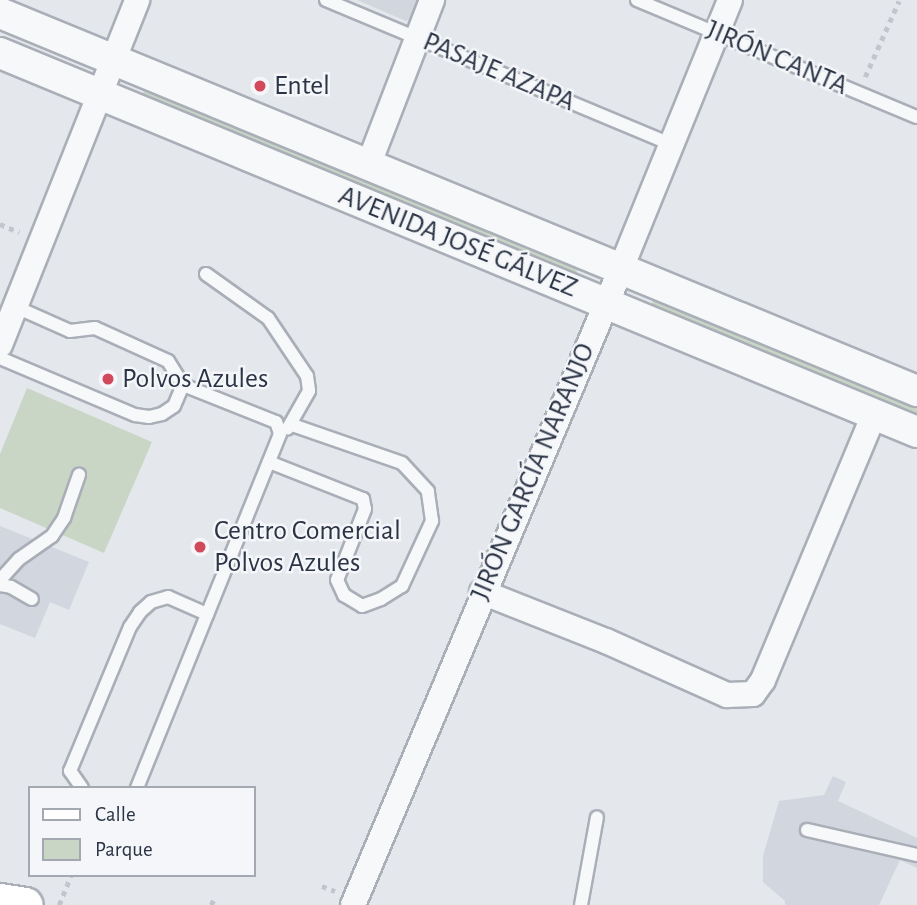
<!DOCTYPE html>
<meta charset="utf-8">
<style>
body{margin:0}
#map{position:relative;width:917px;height:905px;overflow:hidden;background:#e4e7ec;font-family:"Alegreya Sans",sans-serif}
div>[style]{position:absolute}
.built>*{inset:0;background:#d2d6de}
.green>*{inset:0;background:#c9d6c5}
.path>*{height:4.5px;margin-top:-2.25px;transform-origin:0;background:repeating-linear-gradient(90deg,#c2c5cb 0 5px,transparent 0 10px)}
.roads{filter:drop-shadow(2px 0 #a9aeb7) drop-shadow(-2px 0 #a9aeb7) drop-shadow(0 2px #a9aeb7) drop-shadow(0 -2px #a9aeb7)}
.service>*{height:12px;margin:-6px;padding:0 6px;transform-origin:6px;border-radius:6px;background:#f7f8fa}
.minor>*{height:24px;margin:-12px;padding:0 12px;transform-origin:12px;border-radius:12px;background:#f7f8fa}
.tertiary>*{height:30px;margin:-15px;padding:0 15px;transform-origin:15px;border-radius:15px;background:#f7f8fa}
.secondary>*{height:35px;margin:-17.5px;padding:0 17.5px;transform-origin:17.5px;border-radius:17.5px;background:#fff}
.dots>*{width:19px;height:19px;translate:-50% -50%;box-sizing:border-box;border:4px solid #f4f6f9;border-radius:50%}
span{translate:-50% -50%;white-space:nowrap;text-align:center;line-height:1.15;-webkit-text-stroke:5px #f4f6f9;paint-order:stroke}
.street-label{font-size:28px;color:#2b3445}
.poi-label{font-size:28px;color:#2b3445}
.left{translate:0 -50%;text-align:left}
.legend{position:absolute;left:28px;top:786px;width:228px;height:91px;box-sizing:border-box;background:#f4f6f9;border:2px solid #a4a8b1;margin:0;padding:9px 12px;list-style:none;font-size:21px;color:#2b3445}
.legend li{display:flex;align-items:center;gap:14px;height:35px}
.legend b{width:35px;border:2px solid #a4a8b1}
</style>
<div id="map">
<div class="built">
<div style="clip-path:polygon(357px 0,418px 0,411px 19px,406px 21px)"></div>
<div style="clip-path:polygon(0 526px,89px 562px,69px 610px,50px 602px,35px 638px,0 624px)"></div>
<div style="clip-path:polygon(833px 776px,846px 782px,838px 801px,917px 838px,917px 868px,900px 860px,879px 905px,785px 905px,785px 901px,763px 882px,763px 856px,779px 801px,824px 795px)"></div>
</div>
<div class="green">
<div style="clip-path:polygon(146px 86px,580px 264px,575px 276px,141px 98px)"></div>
<div style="clip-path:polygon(655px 296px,917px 404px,917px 418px,650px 308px)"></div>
<div style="clip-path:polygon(27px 388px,152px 442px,104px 553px,0 508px,0 454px)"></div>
</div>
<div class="path">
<div style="left:865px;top:77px;width:83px;rotate:-65.9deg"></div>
<div style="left:0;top:224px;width:21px;rotate:23deg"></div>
<div style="left:322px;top:886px;width:14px;rotate:21deg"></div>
<div style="left:59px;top:905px;width:32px;rotate:-68deg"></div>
<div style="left:211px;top:905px;width:7px;rotate:-63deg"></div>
</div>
<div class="roads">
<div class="service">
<div style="left:326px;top:0;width:374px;rotate:22.7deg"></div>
<div style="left:637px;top:0;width:303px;rotate:22.7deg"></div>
<div style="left:206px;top:274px;width:76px;rotate:35.4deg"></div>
<div style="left:268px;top:318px;width:70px;rotate:56.1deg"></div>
<div style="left:307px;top:376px;width:15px;rotate:82deg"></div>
<div style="left:309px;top:391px;width:43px;rotate:119.6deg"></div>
<div style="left:16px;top:307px;width:59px;rotate:24deg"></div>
<div style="left:70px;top:331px;width:25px;rotate:-7deg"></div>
<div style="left:95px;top:328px;width:80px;rotate:24.3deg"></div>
<div style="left:168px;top:361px;width:28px;rotate:58deg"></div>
<div style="left:0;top:358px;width:147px;rotate:22.9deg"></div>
<div style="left:135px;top:415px;width:14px;rotate:8deg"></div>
<div style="left:149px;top:417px;width:13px;rotate:-13deg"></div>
<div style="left:162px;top:414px;width:14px;rotate:-34deg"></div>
<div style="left:174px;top:406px;width:23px;rotate:-67deg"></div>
<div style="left:183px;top:385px;width:100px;rotate:21.7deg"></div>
<div style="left:276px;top:422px;width:5px;rotate:68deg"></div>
<div style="left:278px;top:427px;width:7px;rotate:74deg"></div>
<div style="left:280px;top:434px;width:382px;rotate:112deg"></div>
<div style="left:269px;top:462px;width:101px;rotate:21.5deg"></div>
<div style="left:363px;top:499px;width:10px;rotate:79deg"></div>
<div style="left:365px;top:509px;width:76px;rotate:111.5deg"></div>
<div style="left:337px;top:580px;width:17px;rotate:65deg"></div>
<div style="left:344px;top:595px;width:21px;rotate:31deg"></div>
<div style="left:362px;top:606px;width:20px;rotate:-20deg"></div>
<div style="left:381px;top:599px;width:25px;rotate:-32deg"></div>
<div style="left:402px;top:586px;width:72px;rotate:-65.2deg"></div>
<div style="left:432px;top:521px;width:30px;rotate:-98deg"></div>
<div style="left:428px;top:491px;width:38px;rotate:-133deg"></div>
<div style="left:402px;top:463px;width:116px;rotate:-160.9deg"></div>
<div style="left:0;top:580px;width:28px;rotate:-48deg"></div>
<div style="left:19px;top:559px;width:40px;rotate:-34.9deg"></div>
<div style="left:52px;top:536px;width:22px;rotate:-56deg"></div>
<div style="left:64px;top:518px;width:46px;rotate:-70.8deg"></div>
<div style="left:0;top:585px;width:11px;rotate:10deg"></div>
<div style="left:11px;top:587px;width:24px;rotate:30deg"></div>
<div style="left:82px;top:788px;width:21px;rotate:-125deg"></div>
<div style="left:70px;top:771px;width:156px;rotate:-67.4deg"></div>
<div style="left:130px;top:627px;width:18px;rotate:-56deg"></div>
<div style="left:140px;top:612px;width:15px;rotate:-42deg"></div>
<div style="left:151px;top:602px;width:18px;rotate:-16deg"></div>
<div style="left:168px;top:597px;width:43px;rotate:23.6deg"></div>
<div style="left:807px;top:830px;width:113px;rotate:12.8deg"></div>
<div style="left:581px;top:905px;width:89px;rotate:-79.7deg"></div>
</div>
<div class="minor">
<div style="left:368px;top:166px;width:178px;rotate:-68.9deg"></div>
<div style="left:0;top:345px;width:371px;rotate:-68.3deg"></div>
<div style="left:482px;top:592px;width:133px;rotate:21.6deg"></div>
<div style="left:606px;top:641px;width:133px;rotate:24.1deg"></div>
<div style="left:727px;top:695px;width:26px;rotate:-2deg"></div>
<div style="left:753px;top:694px;width:17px;rotate:-54deg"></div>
<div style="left:763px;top:680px;width:288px;rotate:-67.3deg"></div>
<div style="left:353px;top:905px;width:688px;rotate:-67.16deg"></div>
<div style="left:620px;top:271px;width:292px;rotate:-67.9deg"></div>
</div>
<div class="tertiary">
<div style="left:0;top:13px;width:992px;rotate:22.4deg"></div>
<div style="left:0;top:53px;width:992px;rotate:22.46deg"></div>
</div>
<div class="secondary">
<div style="left:0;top:901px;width:25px;rotate:9deg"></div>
</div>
</div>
<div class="dots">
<div style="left:260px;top:86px;background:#d1495b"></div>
<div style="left:108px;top:379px;background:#d1495b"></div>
<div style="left:200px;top:547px;background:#d1495b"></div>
</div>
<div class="street-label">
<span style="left:777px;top:58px;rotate:23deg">JIRÓN CANTA</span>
<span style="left:499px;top:72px;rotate:23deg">PASAJE AZAPA</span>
<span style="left:458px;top:242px;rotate:22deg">AVENIDA JOSÉ GÁLVEZ</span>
<span style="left:533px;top:472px;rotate:-67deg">JIRÓN GARCÍA NARANJO</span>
</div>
<div class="poi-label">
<span class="left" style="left:274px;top:86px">Entel</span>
<span class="left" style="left:122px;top:379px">Polvos Azules</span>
<span class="left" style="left:214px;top:547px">Centro Comercial<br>Polvos Azules</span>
</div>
<ul class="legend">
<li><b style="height:9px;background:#fff"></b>Calle</li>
<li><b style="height:19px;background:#c9d6c5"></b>Parque</li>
</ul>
</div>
